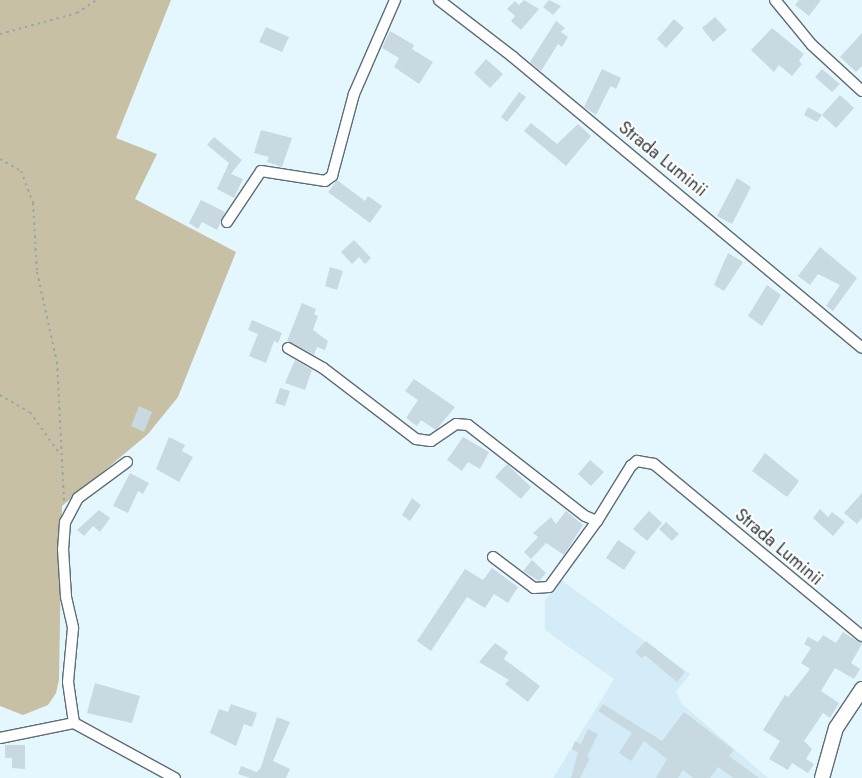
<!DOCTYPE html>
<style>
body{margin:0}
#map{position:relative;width:862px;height:778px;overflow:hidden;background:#e5f7fe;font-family:Jost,sans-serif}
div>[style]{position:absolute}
.built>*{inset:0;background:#d3ecf7}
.green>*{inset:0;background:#c7c0a5}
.building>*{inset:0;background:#c8d9e1}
.path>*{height:2px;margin-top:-1px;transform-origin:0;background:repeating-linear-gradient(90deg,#98a6ab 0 2.5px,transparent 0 6.5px)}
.roads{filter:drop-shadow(1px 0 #5e6d74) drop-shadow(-1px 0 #5e6d74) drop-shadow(0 1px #5e6d74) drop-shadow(0 -1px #5e6d74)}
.street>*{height:10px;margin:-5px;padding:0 5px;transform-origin:5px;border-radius:5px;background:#fff}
.secondary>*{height:14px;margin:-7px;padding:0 7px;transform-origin:7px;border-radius:7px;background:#fff}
span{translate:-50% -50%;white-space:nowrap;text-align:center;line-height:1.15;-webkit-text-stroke:4px #fff;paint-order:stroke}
.street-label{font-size:18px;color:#333a3d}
</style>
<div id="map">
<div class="built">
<div style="clip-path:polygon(561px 580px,690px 674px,676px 692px,682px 704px,768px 778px,553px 778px,614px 679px,545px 630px,545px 600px)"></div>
</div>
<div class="green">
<div style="clip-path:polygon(0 0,171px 0,116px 138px,157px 154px,135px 199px,236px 252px,178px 397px,148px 434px,62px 506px,59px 680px,56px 693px,48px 705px,23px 715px,0 706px)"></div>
</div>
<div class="building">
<div style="clip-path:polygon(524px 0,539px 9px,521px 30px,511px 21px,515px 16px,507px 9px,515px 1px,519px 5px)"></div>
<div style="clip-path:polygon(549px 0,561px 6px,553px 15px,543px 7px)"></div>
<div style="clip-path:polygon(799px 0,821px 0,809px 16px,795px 5px)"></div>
<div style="clip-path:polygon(715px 17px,727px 30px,713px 42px,702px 28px)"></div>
<div style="clip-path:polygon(674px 19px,684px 28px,666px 48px,657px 39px)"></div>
<div style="clip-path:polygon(556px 21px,565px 28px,561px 32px,568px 37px,562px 47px,558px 44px,541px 71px,530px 62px)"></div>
<div style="clip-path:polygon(266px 27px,289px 37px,282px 52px,259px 42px)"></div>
<div style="clip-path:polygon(772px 28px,804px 54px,799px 61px,802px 64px,792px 76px,779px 65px,774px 72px,751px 50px)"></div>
<div style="clip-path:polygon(390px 31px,414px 45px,412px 49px,433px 62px,419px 84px,394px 67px,399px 58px,382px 48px)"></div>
<div style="clip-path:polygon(862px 33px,862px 66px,856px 72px,840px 57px)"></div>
<div style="clip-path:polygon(486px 59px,503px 74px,490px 88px,474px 73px)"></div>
<div style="clip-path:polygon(602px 69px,621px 78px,616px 89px,611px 86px,608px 91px,596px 115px,584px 107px)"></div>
<div style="clip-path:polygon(822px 69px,840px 84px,832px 92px,815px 77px)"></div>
<div style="clip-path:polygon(519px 92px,526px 97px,507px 122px,501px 117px)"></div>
<div style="clip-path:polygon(840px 95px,854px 108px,836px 128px,822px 115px)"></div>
<div style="clip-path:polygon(808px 107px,822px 115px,817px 122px,804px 115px)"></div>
<div style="clip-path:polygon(531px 123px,557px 144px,578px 124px,591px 136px,566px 166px,524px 131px)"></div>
<div style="clip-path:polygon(261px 130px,292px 138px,282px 167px,267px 162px,269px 157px,254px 153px)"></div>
<div style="clip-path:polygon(214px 137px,242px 160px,231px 174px,243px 179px,234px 198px,217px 189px,229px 163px,207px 145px)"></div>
<div style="clip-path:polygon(737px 178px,751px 187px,732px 224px,717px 216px)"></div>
<div style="clip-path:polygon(337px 180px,365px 201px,368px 196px,382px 206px,370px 223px,328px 192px)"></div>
<div style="clip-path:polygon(201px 200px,225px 212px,217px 230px,202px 222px,198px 229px,189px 223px)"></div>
<div style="clip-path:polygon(354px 240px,371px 258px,365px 264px,359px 257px,352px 264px,341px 252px)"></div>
<div style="clip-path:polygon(820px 247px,857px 278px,833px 311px,826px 306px,840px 285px,818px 274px,810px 285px,798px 276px)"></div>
<div style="clip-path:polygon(728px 253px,743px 262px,724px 291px,714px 285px)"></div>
<div style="clip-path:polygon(330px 267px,343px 271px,337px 290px,325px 286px)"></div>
<div style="clip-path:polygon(767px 285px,781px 295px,762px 326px,748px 316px)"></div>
<div style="clip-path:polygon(302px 303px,316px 309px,314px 314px,318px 316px,313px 330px,328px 341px,325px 350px,317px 347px,314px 355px,287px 341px)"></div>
<div style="clip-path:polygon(252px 320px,282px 333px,278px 343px,274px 341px,266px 363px,249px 356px,258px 334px,248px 330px)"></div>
<div style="clip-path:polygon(295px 360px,312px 370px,305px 390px,285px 383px)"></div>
<div style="clip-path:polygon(414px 379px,455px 407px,436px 430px,421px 420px,417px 426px,406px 418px,418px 400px,405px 391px)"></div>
<div style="clip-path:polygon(280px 388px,290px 391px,285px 406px,275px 403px)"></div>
<div style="clip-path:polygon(139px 406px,152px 412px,144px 432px,131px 426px)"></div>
<div style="clip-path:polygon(169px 437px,185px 445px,182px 451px,193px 457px,179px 482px,156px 469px)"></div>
<div style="clip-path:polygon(463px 437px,489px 452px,480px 469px,468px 462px,462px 471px,447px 460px)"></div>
<div style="clip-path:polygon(765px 453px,799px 481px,787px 497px,752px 471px)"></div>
<div style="clip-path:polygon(590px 460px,604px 472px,591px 486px,578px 474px)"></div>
<div style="clip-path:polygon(507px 464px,531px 487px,521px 499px,495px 477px)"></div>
<div style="clip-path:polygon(130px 473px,149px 483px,143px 494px,138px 491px,128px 513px,113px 506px)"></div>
<div style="clip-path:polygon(862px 493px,862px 518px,857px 524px,844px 513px)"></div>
<div style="clip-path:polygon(412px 498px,421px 505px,410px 521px,402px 515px)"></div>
<div style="clip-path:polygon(820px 509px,828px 517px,832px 512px,845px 522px,833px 536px,813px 518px)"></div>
<div style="clip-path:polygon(99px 510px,110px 518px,100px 532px,93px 526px,84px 536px,77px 530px)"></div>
<div style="clip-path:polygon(566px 511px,583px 525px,564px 555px,546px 543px,531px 559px,524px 552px,538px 537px,533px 533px,551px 517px,556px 524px)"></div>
<div style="clip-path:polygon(649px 511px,662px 523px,647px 541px,633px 529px)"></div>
<div style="clip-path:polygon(666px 522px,679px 534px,672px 541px,659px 529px)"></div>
<div style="clip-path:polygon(618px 540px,636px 552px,624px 570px,606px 558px)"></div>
<div style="clip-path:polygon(532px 560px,546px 573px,539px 581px,523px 571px)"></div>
<div style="clip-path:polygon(492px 568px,518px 587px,508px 603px,494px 594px,485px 608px,467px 597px,431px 651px,417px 641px,465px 569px,483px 580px)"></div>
<div style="clip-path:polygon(843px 632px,862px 644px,851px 663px,860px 669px,854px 679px,835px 668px,821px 691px,839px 703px,830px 718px,823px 713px,804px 741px,812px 749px,806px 759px,814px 764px,808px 773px,792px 763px,788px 770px,769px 759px,780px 741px,763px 730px,785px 695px,788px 697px,810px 669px,801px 663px,811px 648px,804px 644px,808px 637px,818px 642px,823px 635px,836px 643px)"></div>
<div style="clip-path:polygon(646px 641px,685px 672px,677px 682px,645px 655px,642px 658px,635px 652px)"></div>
<div style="clip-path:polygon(495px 643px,508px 652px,504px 659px,540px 686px,528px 702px,505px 684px,509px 680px,479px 662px)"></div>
<div style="clip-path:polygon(95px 683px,140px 696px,132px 723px,87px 713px)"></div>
<div style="clip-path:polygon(231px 704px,257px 713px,252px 727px,244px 724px,236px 746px,210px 733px,219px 709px,228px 712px)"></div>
<div style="clip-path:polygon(603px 704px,662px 741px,684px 712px,734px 750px,729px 756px,759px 778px,733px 778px,718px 767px,710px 778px,693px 778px,683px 770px,678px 778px,656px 778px,667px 759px,644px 741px,631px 761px,619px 753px,632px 733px,598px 711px)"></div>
<div style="clip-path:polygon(277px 717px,290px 722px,273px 761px,290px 769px,286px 778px,250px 778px,238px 774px,241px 766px,257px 772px,261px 767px)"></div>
<div style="clip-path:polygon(588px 729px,598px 734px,587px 757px,590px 758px,580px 778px,571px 778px,578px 752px,572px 749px,575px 741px,581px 744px)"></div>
<div style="clip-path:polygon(5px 745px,25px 745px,25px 769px,12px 768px,12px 758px,5px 758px)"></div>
</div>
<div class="path">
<div style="left:0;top:34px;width:80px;rotate:-15.3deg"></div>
<div style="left:77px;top:13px;width:23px;rotate:-34deg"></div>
<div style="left:0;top:159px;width:24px;rotate:30deg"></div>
<div style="left:21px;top:171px;width:34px;rotate:69deg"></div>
<div style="left:33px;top:203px;width:69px;rotate:86.7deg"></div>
<div style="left:37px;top:272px;width:92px;rotate:77.5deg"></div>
<div style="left:57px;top:362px;width:139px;rotate:87.1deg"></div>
<div style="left:0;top:395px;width:34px;rotate:30deg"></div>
<div style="left:30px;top:412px;width:50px;rotate:54.7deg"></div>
</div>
<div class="roads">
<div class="street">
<div style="left:439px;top:0;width:93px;rotate:37.6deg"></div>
<div style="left:513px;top:57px;width:454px;rotate:39.8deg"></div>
<div style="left:775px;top:0;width:58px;rotate:50.6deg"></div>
<div style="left:812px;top:45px;width:68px;rotate:42.6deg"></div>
<div style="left:227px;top:222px;width:61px;rotate:-56.3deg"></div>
<div style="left:261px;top:171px;width:65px;rotate:8.9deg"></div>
<div style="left:325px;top:181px;width:9px;rotate:-36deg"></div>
<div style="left:332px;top:176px;width:85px;rotate:-75deg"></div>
<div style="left:354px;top:94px;width:103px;rotate:-66.4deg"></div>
<div style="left:288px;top:348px;width:40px;rotate:29.7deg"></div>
<div style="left:323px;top:368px;width:117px;rotate:37.4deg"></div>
<div style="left:416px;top:439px;width:15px;rotate:8deg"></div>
<div style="left:431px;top:441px;width:30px;rotate:-34deg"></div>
<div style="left:456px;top:424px;width:12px;rotate:5deg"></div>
<div style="left:468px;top:425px;width:148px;rotate:37.9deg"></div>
<div style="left:585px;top:516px;width:13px;rotate:23deg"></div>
<div style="left:597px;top:521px;width:65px;rotate:-58.3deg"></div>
<div style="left:631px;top:466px;width:8px;rotate:-40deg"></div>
<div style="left:637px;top:461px;width:17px;rotate:10deg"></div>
<div style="left:654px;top:464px;width:270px;rotate:39.6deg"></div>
<div style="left:127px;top:462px;width:61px;rotate:143.7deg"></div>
<div style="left:78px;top:498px;width:27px;rotate:118deg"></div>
<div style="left:65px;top:522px;width:27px;rotate:94deg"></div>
<div style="left:63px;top:549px;width:48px;rotate:86.4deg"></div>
<div style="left:66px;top:597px;width:32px;rotate:77deg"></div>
<div style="left:73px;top:628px;width:54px;rotate:95.3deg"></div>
<div style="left:68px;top:682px;width:41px;rotate:81.7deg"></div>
<div style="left:74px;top:723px;width:115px;rotate:28.6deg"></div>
<div style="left:493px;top:557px;width:51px;rotate:37.1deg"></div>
<div style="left:534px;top:588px;width:15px;rotate:-4deg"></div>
<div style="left:549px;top:587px;width:82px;rotate:-54deg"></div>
<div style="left:0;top:738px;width:76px;rotate:-11.5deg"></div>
</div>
<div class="secondary">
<div style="left:822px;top:778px;width:52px;rotate:-74.4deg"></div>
<div style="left:836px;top:728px;width:47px;rotate:-56.3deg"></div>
</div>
</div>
<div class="street-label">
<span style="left:663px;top:159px;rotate:39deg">Strada Luminii</span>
<span style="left:779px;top:547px;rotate:40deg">Strada Luminii</span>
</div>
</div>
